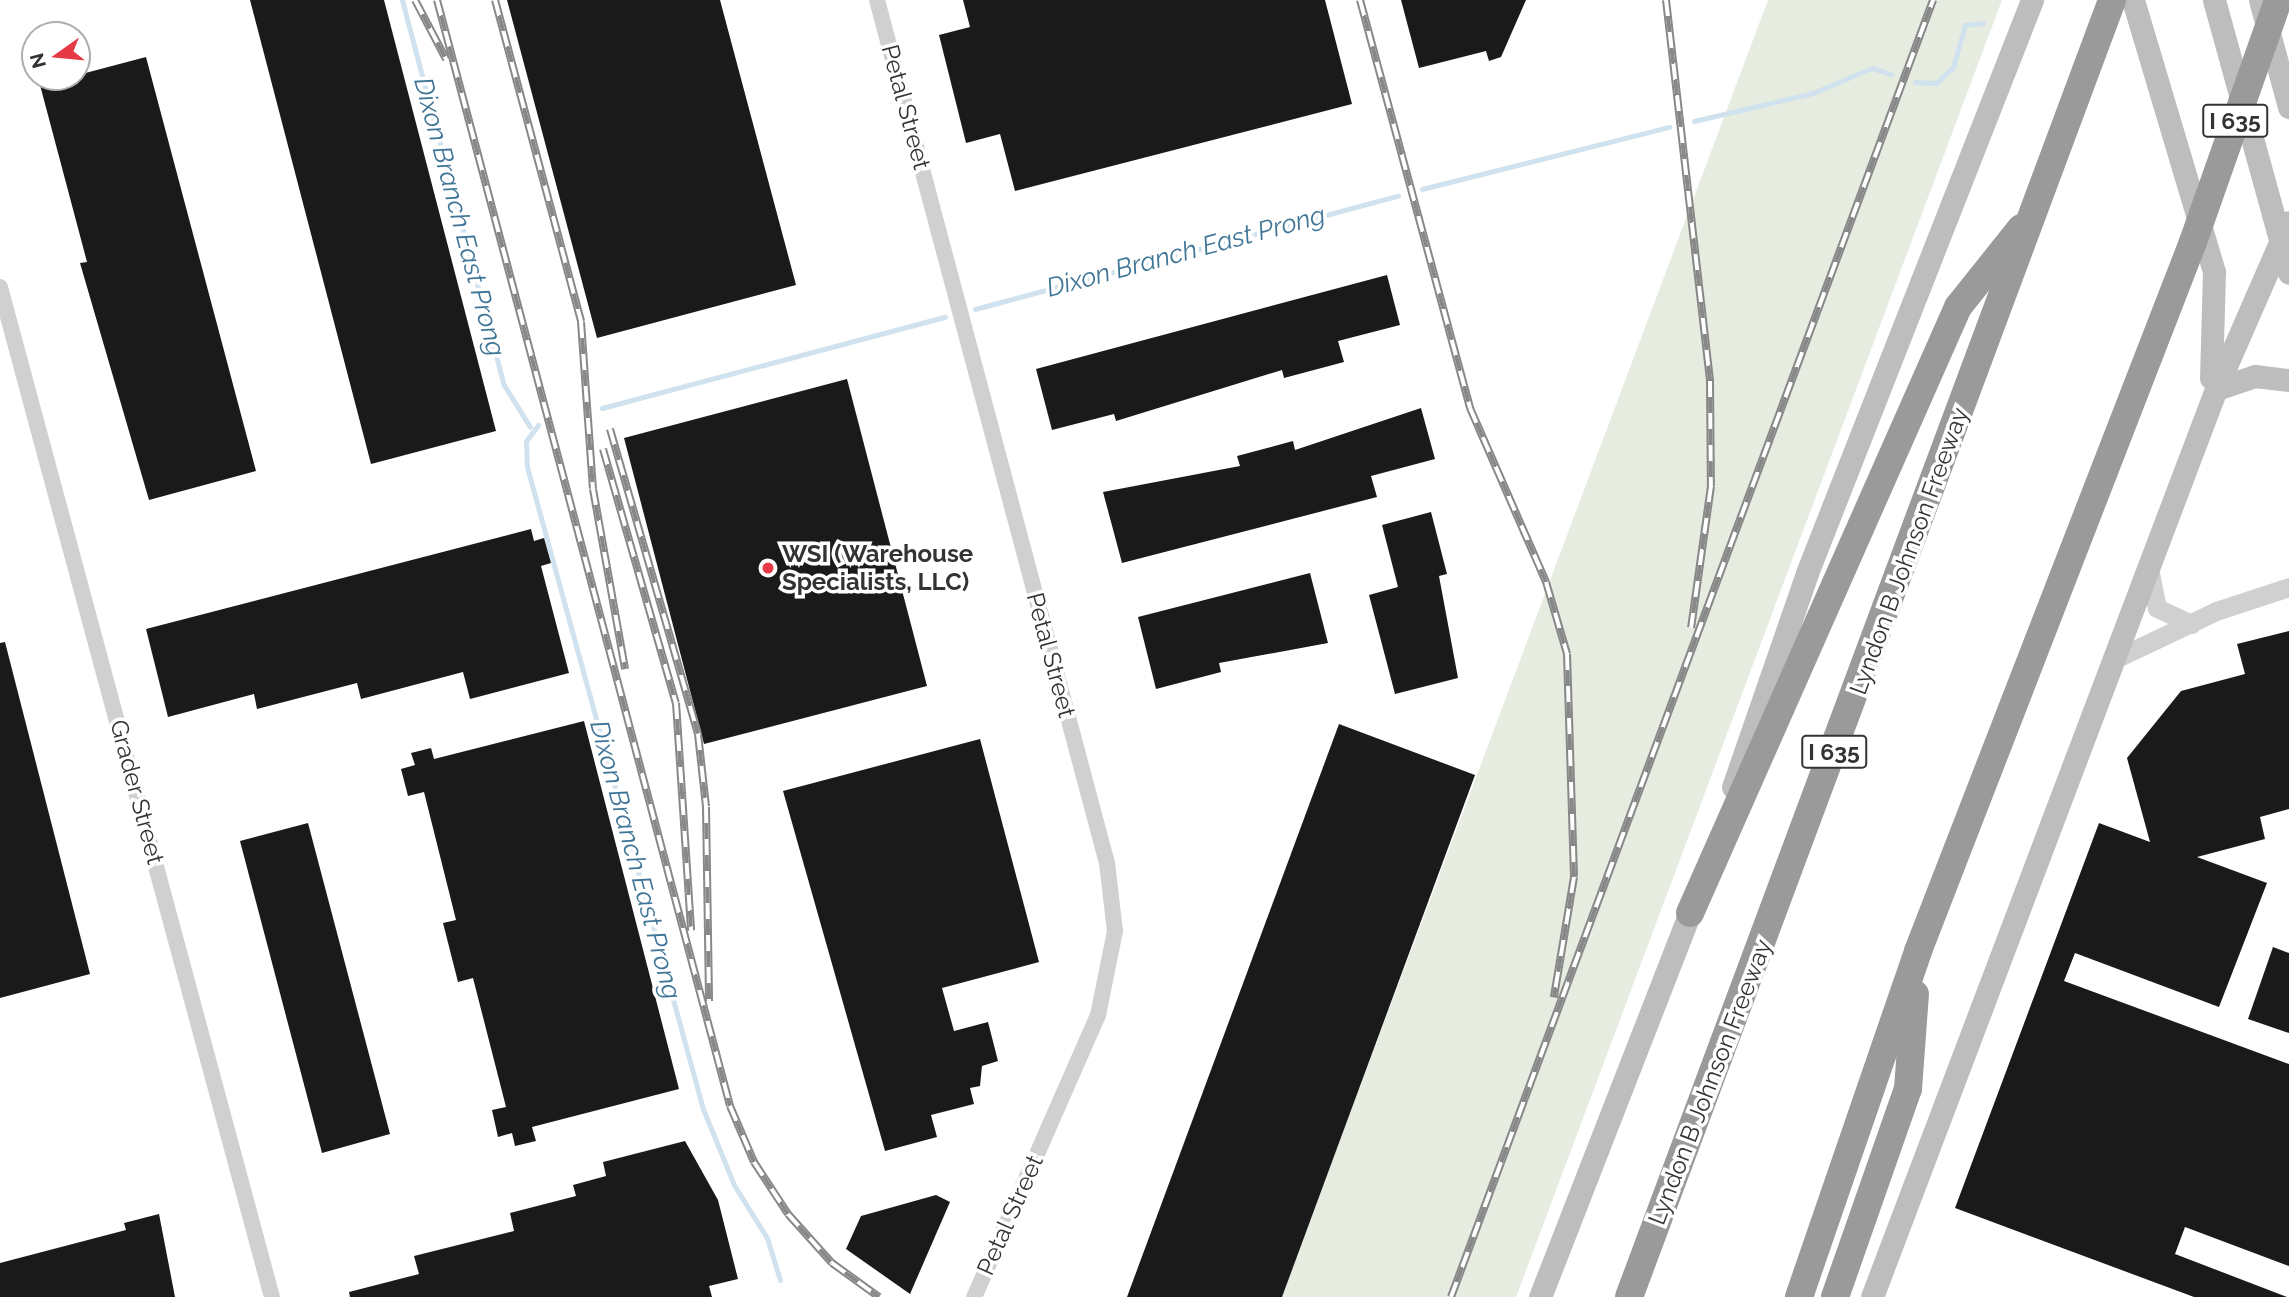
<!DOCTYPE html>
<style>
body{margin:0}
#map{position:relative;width:2289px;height:1297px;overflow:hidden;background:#fff;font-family:Raleway,sans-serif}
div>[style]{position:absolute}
.green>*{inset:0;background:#e6ecdf}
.stream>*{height:5px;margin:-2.5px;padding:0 2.5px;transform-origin:2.5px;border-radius:2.5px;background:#cfe2ee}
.building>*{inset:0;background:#1a1a1a}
.minor>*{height:16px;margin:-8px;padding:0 8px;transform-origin:8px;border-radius:8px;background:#d0d0d0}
.tertiary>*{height:19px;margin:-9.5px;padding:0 9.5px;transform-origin:9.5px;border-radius:9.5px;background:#d0d0d0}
.secondary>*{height:23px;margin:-11.5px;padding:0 11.5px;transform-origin:11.5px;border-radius:11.5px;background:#bdbdbd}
.motorway>*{height:28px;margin:-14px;padding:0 14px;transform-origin:14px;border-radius:14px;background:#9a9a9a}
.rail>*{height:8px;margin-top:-4px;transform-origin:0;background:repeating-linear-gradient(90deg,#fff 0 16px,#888 0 32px);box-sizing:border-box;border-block:2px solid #888}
.motorway-bridge>*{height:28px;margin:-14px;padding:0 14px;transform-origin:14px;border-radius:14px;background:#9a9a9a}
.dots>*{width:19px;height:19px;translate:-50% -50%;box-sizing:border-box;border:4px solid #fff;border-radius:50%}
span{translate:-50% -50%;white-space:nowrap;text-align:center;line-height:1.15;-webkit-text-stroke:7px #fff;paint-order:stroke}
.shield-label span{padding:2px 5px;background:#fff;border:2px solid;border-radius:5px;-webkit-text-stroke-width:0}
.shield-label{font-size:23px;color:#333;font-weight:700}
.street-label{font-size:24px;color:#333}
.poi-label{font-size:24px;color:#333;font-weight:700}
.left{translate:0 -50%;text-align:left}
.water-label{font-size:26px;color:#3f7597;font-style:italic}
.north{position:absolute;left:21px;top:21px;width:70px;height:70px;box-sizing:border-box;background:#fff;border:2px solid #adadad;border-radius:50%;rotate:255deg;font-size:19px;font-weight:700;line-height:28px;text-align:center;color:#333}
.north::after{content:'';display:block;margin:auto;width:24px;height:32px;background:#e63946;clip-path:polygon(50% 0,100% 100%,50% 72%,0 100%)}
</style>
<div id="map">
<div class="green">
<div style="clip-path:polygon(1768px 0,2002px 0,1516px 1297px,1281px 1297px)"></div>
</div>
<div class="stream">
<div style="left:402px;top:0;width:398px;rotate:75.2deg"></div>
<div style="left:504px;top:385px;width:49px;rotate:58.2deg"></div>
<div style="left:1915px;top:82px;width:21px;rotate:3deg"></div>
<div style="left:1936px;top:83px;width:23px;rotate:-43deg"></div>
<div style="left:1953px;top:67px;width:44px;rotate:-74.1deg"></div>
<div style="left:1965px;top:25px;width:18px;rotate:-6deg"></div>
<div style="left:1694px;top:121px;width:122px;rotate:-13.2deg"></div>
<div style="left:1813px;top:93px;width:64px;rotate:-23deg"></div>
<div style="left:1872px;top:68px;width:20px;rotate:18deg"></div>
<div style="left:1422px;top:189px;width:255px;rotate:-14.1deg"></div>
<div style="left:975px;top:309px;width:438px;rotate:-15deg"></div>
<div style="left:602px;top:408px;width:355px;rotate:-14.9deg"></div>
<div style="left:538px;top:425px;width:20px;rotate:127deg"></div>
<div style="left:526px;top:441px;width:26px;rotate:88deg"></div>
<div style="left:527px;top:467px;width:666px;rotate:74.67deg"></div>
<div style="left:703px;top:1109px;width:82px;rotate:67.8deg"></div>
<div style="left:734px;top:1185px;width:62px;rotate:58.1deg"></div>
<div style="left:767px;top:1238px;width:44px;rotate:72.8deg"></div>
</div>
<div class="building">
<div style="clip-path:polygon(250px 0,384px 0,496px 431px,371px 464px)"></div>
<div style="clip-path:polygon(507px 0,720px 0,796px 285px,597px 338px)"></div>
<div style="clip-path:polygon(963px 0,1325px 0,1352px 104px,1015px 191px,1000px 134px,966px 143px,939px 35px,970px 27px)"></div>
<div style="clip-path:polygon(1401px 0,1526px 0,1501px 57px,1489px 61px,1486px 51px,1419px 68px)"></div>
<div style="clip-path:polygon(146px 57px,256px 471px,149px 500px,80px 263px,87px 262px,40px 85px)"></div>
<div style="clip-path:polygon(1387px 275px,1400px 325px,1338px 341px,1344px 362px,1284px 378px,1282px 370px,1116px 421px,1114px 414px,1052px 430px,1036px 369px)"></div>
<div style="clip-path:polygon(847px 379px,927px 686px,704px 744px,624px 438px)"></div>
<div style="clip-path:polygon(1421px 408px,1435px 459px,1371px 476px,1377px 497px,1122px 563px,1103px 492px,1240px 466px,1237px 456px,1293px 441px,1295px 450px)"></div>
<div style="clip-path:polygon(1431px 512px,1447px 574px,1439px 576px,1458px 678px,1395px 694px,1369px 595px,1398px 587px,1382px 525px)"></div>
<div style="clip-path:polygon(531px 529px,534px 541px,544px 538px,551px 563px,541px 566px,569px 673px,470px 699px,463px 672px,361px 699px,357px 683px,257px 709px,254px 694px,168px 717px,146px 629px)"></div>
<div style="clip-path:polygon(1310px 573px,1328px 643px,1219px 663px,1221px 672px,1156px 689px,1138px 617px)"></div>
<div style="clip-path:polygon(2289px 631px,2289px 809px,2260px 817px,2265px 839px,2197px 857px,2267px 883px,2219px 1007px,2075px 953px,2064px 981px,2289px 1064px,2289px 1266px,2185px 1227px,2175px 1254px,2287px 1297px,2194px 1297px,1955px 1208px,2099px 823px,2150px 842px,2127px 758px,2181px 691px,2245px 674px,2237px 644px)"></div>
<div style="clip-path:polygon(5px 642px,90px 974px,0 998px,0 643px)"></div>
<div style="clip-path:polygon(584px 721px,679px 1089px,532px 1127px,536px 1141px,515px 1146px,512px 1133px,498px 1137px,492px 1110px,506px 1107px,473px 978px,458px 982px,443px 923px,456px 920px,424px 792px,408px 796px,401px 769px,415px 765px,411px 753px,431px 748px,434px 759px)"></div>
<div style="clip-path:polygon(1339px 724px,1475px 775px,1282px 1297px,1127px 1297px)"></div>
<div style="clip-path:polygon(980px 739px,1039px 962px,942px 988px,954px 1031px,988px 1022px,998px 1061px,982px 1066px,980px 1086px,970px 1088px,974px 1104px,931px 1115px,937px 1137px,885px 1151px,783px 791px)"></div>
<div style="clip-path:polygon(308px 823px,390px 1134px,322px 1153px,240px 841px)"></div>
<div style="clip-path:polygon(2273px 947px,2289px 953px,2289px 1033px,2248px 1019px)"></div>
<div style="clip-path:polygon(685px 1141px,718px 1200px,738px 1279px,709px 1286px,712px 1297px,350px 1297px,349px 1292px,419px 1274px,414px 1256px,514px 1231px,510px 1213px,576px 1196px,573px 1185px,606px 1176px,603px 1162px)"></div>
<div style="clip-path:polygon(936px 1195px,950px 1202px,910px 1294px,846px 1249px,861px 1216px)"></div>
<div style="clip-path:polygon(159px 1214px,175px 1297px,0 1297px,0 1263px,126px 1230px,124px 1223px)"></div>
</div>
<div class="minor">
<div style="left:877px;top:0;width:893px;rotate:75.08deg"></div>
<div style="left:1107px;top:863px;width:68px;rotate:83.3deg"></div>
<div style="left:1115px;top:931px;width:86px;rotate:101.4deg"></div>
<div style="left:1098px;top:1015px;width:308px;rotate:113.7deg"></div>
<div style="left:0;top:287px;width:1046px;rotate:74.93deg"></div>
</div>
<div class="tertiary">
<div style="left:2149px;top:568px;width:41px;rotate:78.7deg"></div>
<div style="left:2157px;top:608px;width:38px;rotate:25deg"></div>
<div style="left:2115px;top:659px;width:112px;rotate:-25.4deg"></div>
<div style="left:2216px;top:611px;width:77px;rotate:-18.2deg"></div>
</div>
<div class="secondary">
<div style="left:2133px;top:0;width:284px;rotate:73.4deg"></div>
<div style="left:2214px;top:272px;width:106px;rotate:91.6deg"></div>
<div style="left:2214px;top:0;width:283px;rotate:74.6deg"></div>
<div style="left:2260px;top:0;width:111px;rotate:74.8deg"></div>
<div style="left:2216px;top:389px;width:41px;rotate:-18.4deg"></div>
<div style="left:2255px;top:376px;width:34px;rotate:7deg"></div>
<div style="left:1733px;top:787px;width:226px;rotate:-70.9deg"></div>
<div style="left:1807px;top:573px;width:616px;rotate:-68.56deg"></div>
<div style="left:1540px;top:1297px;width:427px;rotate:-68.7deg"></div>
<div style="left:1872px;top:1297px;width:971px;rotate:-69.25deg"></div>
<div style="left:2216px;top:389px;width:182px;rotate:-66.4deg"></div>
</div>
<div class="motorway">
<div style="left:1690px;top:913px;width:663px;rotate:-66.14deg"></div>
<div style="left:1958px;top:307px;width:101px;rotate:-51.4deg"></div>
<div style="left:1629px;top:1297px;width:1384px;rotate:-69.57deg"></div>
<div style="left:1799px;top:1297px;width:366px;rotate:-71deg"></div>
<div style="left:1918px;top:951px;width:760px;rotate:-68.8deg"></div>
<div style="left:1835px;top:1297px;width:220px;rotate:-70.7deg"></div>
<div style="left:1908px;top:1089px;width:95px;rotate:-85.8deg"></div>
</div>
<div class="rail">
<div style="left:415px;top:0;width:67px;rotate:62.3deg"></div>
<div style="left:437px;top:0;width:1144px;rotate:75.16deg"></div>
<div style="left:730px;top:1106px;width:61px;rotate:66.8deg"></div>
<div style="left:754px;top:1162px;width:62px;rotate:56.8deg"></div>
<div style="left:788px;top:1214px;width:66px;rotate:48.1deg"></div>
<div style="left:832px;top:1263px;width:58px;rotate:35.9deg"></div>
<div style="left:495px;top:0;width:333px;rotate:75deg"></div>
<div style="left:581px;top:322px;width:167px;rotate:85.9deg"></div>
<div style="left:593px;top:489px;width:183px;rotate:79.9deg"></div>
<div style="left:1360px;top:0;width:423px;rotate:74.9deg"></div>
<div style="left:1470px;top:408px;width:190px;rotate:66.4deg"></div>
<div style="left:1546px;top:582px;width:75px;rotate:73.7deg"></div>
<div style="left:1567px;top:654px;width:223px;rotate:88.2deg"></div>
<div style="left:1574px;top:877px;width:122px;rotate:99.5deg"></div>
<div style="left:1666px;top:0;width:384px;rotate:83.4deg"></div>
<div style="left:1710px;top:381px;width:105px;rotate:89.5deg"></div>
<div style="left:1711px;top:486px;width:143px;rotate:98deg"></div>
<div style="left:610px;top:429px;width:317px;rotate:73.9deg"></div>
<div style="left:698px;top:734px;width:73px;rotate:83.7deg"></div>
<div style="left:706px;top:807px;width:194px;rotate:89.1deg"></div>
<div style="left:603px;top:449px;width:264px;rotate:74deg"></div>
<div style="left:676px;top:703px;width:228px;rotate:86.2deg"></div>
<div style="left:1451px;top:1297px;width:1384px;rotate:-69.61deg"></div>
</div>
<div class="motorway-bridge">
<div style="left:2193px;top:242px;width:256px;rotate:-70.6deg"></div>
</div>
<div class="dots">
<div style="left:768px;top:568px;background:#e63946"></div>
</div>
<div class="shield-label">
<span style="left:2235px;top:121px">I 635</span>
<span style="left:1834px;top:752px">I 635</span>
</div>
<div class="street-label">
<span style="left:906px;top:107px;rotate:75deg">Petal Street</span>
<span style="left:1909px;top:551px;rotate:-70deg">Lyndon B Johnson Freeway</span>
<span style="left:1051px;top:655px;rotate:75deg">Petal Street</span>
<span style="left:137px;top:792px;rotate:75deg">Grader Street</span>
<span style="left:1710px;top:1082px;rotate:-69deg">Lyndon B Johnson Freeway</span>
<span style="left:1010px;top:1215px;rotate:-66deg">Petal Street</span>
</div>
<div class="poi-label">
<span class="left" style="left:782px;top:568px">WSI (Warehouse<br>Specialists, LLC)</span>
</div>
<div class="water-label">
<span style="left:459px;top:217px;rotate:75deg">Dixon Branch East Prong</span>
<span style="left:1186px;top:252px;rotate:-15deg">Dixon Branch East Prong</span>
<span style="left:635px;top:860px;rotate:75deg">Dixon Branch East Prong</span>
</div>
<div class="north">N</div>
</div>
